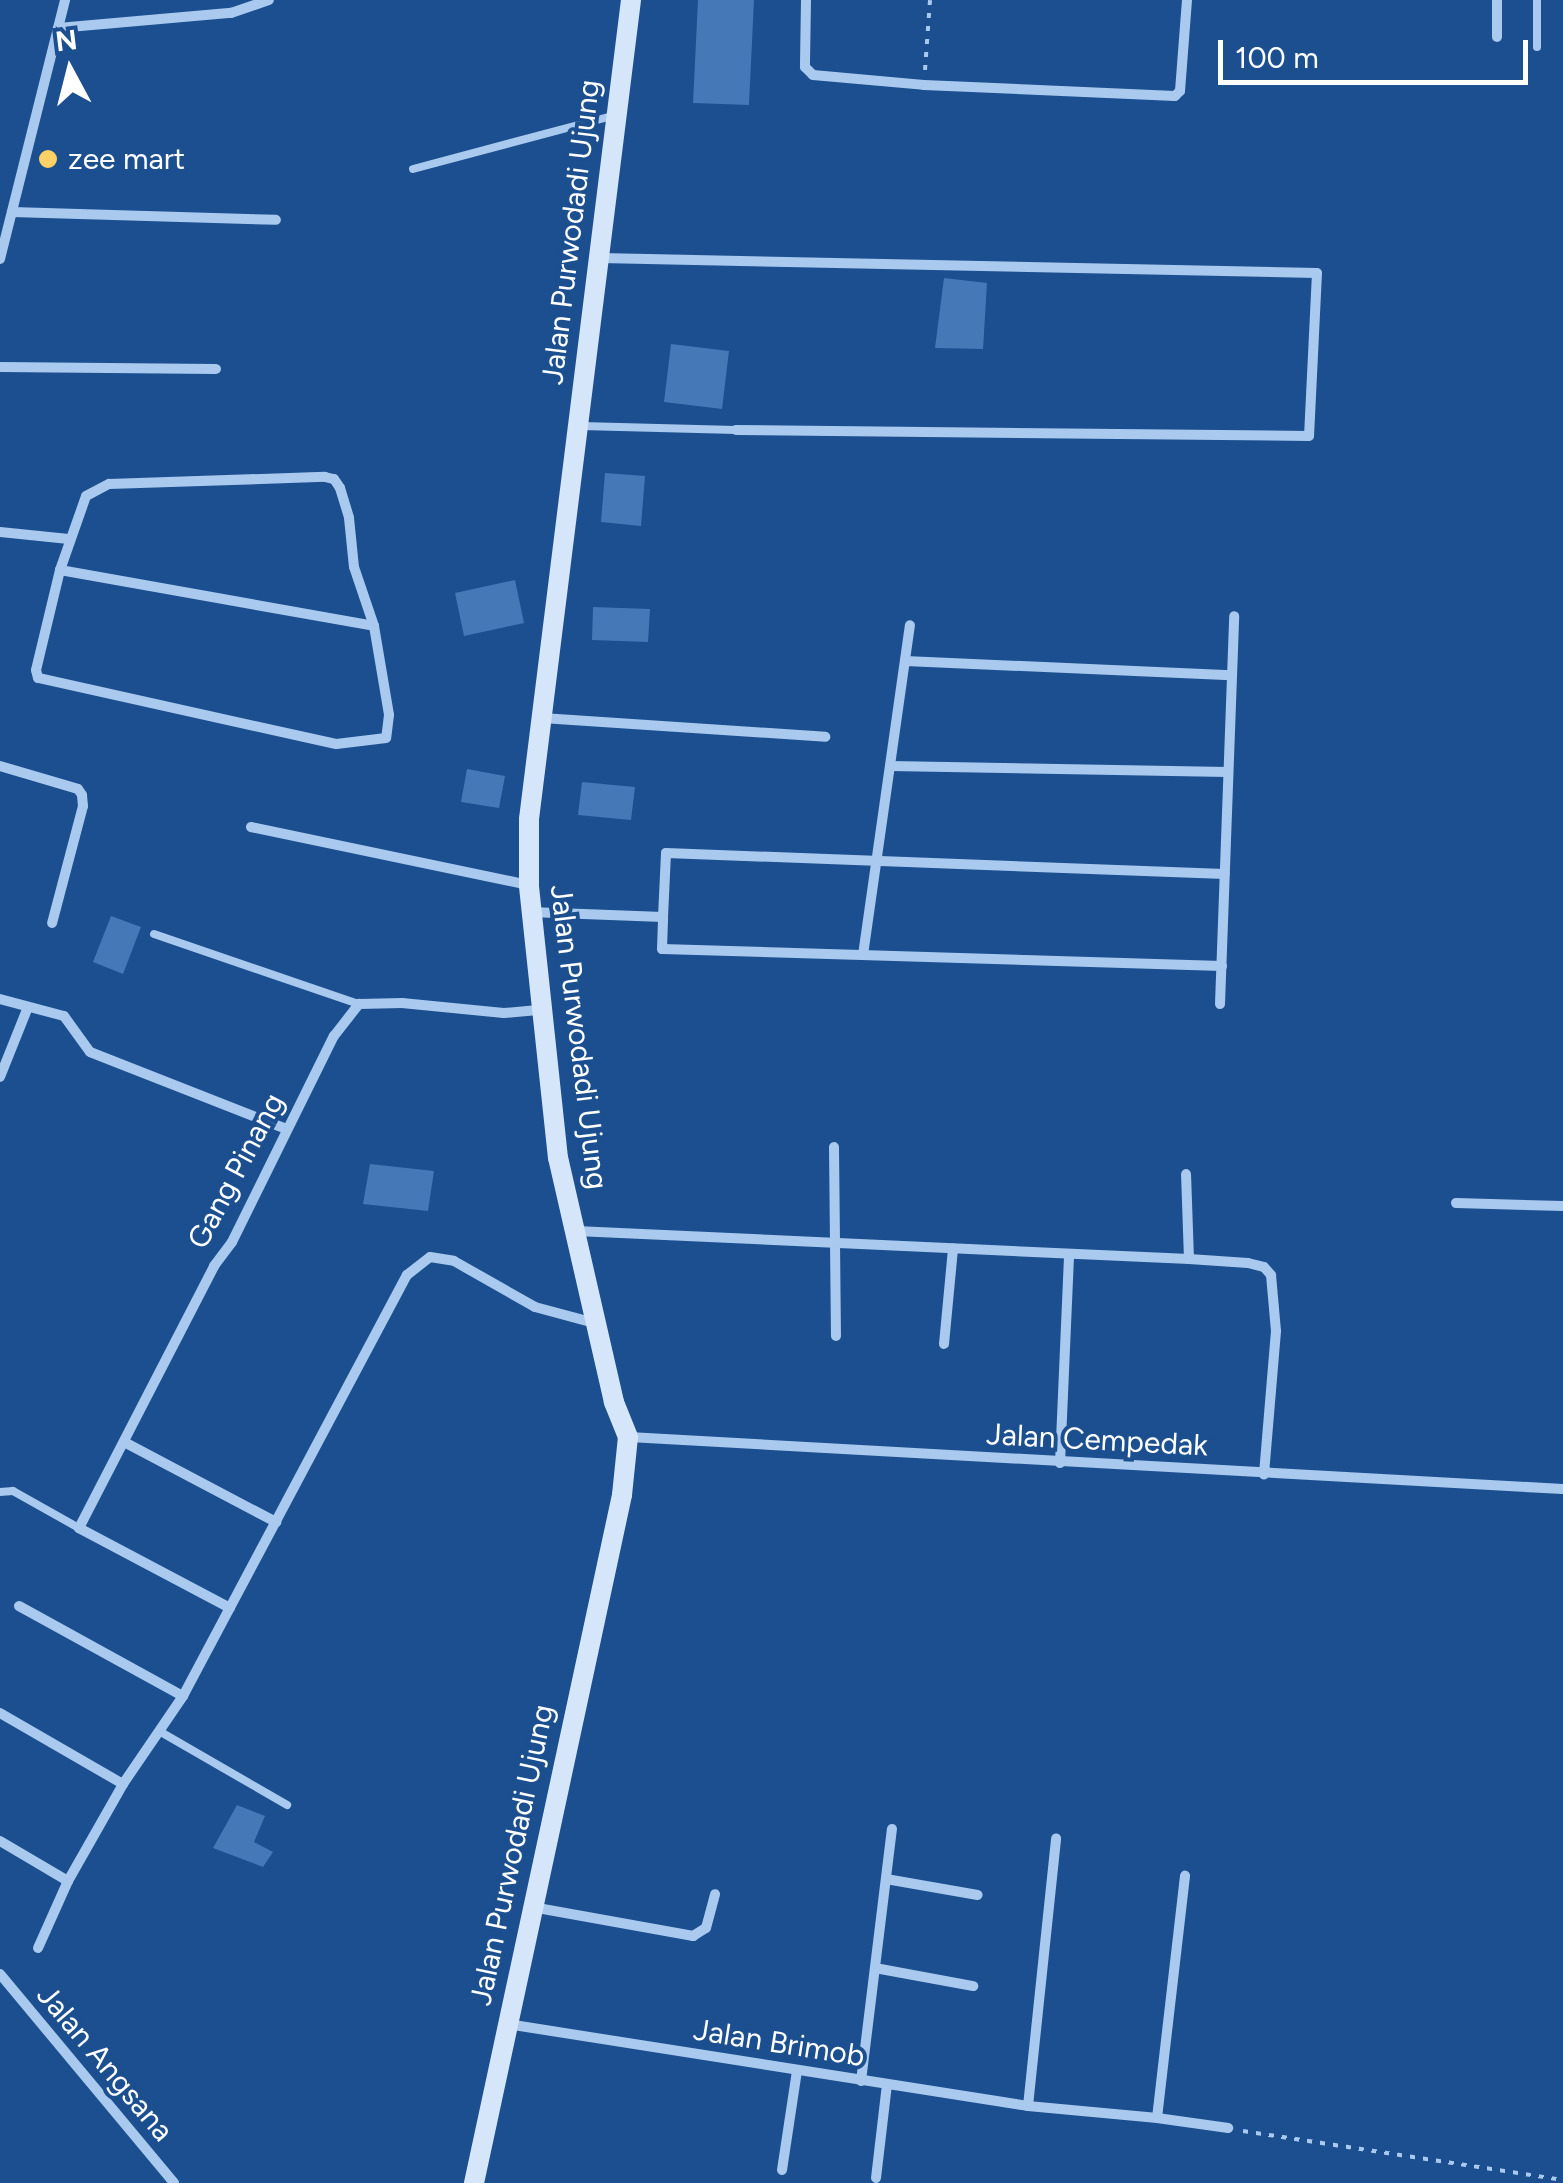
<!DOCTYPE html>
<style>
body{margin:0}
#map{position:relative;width:1563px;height:2183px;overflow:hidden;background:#1b4f8f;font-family:Figtree,sans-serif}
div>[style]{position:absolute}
.building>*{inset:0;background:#4478b7}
.path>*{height:4px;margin-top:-2px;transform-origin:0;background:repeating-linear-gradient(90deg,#a9c9ee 0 5px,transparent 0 13px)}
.lane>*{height:8px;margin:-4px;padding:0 4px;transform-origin:4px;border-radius:4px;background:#a9c9ee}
.street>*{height:10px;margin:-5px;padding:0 5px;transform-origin:5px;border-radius:5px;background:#a9c9ee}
.secondary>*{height:20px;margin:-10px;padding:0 10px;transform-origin:10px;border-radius:10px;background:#d6e6fa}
.dots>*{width:28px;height:28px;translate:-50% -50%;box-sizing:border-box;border:5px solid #1b4f8f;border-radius:50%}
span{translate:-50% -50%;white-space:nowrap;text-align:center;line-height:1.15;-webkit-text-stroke:8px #1b4f8f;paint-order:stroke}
.poi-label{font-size:30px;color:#fff}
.left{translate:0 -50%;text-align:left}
.street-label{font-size:30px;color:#fff}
.north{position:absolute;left:20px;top:20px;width:100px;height:100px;-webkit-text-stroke:8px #1b4f8f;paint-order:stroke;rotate:353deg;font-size:28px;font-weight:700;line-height:40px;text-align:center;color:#fff}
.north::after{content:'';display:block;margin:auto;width:35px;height:45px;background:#fff;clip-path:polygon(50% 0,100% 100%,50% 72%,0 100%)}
.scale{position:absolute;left:1218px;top:40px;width:310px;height:45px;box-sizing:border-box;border:5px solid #fff;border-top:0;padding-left:12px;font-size:30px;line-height:35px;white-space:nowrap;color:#fff;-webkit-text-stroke:8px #1b4f8f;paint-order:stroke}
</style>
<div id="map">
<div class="building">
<div style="clip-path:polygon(698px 0,754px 0,749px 105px,693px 103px)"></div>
<div style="clip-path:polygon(944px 278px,987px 283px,983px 349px,935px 348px)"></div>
<div style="clip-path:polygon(671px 344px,729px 351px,722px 409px,664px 402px)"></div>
<div style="clip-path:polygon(605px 473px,645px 476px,641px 526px,601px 522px)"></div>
<div style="clip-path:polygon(515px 580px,524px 623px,464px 636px,455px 593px)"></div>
<div style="clip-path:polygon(593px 607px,650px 609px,648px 642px,592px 640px)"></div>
<div style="clip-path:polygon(467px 769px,505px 776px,499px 808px,461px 802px)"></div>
<div style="clip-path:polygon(582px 782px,635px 787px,631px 820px,578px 815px)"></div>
<div style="clip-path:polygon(111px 916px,141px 927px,123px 974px,93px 962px)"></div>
<div style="clip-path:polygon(370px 1164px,434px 1171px,428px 1211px,363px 1204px)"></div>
<div style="clip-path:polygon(237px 1805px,265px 1816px,254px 1842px,273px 1852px,263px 1867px,213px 1848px)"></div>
</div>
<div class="path">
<div style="left:925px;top:70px;width:70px;rotate:-85.9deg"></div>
<div style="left:1243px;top:2131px;width:324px;rotate:8.7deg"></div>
</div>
<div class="lane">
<div style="left:1537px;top:47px;width:47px;rotate:-90deg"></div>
<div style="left:413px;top:169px;width:210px;rotate:-14.9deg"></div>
<div style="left:581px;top:426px;width:155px;rotate:1.5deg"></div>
<div style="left:154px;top:934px;width:217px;rotate:18.9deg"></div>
<div style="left:0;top:1492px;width:13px;rotate:-4deg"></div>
<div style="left:13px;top:1491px;width:76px;rotate:29.3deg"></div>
<div style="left:159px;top:1731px;width:148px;rotate:30deg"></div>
</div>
<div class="street">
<div style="left:806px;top:0;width:67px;rotate:90.9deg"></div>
<div style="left:805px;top:67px;width:11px;rotate:45deg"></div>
<div style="left:813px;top:75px;width:111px;rotate:5.1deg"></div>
<div style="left:924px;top:85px;width:251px;rotate:2.5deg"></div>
<div style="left:1175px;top:96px;width:7px;rotate:-45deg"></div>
<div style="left:1180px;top:91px;width:91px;rotate:-85.6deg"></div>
<div style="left:58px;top:28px;width:174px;rotate:-5deg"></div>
<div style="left:231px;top:13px;width:40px;rotate:-18.9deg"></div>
<div style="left:1497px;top:37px;width:37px;rotate:-90deg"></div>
<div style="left:12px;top:212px;width:264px;rotate:1.7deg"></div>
<div style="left:600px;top:258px;width:717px;rotate:1.2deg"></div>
<div style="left:1317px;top:273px;width:163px;rotate:92.8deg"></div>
<div style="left:1309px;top:436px;width:573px;rotate:-179.4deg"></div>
<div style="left:0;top:259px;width:267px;rotate:-75.9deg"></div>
<div style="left:0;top:367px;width:216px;rotate:0.5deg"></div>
<div style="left:325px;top:477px;width:9px;rotate:13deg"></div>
<div style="left:334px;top:479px;width:11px;rotate:56deg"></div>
<div style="left:340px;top:488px;width:31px;rotate:73deg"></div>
<div style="left:349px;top:518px;width:49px;rotate:84.2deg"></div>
<div style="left:354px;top:567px;width:62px;rotate:71.3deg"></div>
<div style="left:374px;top:626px;width:90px;rotate:80.4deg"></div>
<div style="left:389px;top:715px;width:23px;rotate:97deg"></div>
<div style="left:386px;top:738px;width:50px;rotate:173.2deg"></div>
<div style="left:336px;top:744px;width:305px;rotate:-167.5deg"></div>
<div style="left:38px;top:678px;width:8px;rotate:-104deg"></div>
<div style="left:36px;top:670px;width:103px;rotate:-76.5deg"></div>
<div style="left:60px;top:570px;width:78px;rotate:-70.6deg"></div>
<div style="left:86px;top:496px;width:26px;rotate:-28deg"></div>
<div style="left:109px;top:484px;width:216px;rotate:-1.9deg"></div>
<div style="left:0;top:532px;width:69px;rotate:5.8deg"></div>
<div style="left:60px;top:570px;width:319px;rotate:10.1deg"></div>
<div style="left:905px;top:661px;width:326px;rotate:2.5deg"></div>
<div style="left:542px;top:718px;width:284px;rotate:3.8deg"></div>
<div style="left:0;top:766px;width:81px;rotate:16.4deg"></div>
<div style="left:78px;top:789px;width:7px;rotate:56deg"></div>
<div style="left:82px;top:795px;width:11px;rotate:85deg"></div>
<div style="left:83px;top:806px;width:121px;rotate:104.8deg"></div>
<div style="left:890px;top:766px;width:338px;rotate:1deg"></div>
<div style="left:251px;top:827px;width:284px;rotate:11.8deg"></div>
<div style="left:530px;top:912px;width:133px;rotate:2.2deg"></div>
<div style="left:863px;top:955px;width:333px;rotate:-81.9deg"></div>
<div style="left:1222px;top:966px;width:560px;rotate:-178.26deg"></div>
<div style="left:662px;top:949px;width:32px;rotate:-88deg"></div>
<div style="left:663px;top:917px;width:64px;rotate:-87.3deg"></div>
<div style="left:666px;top:853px;width:559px;rotate:2.15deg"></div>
<div style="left:0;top:999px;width:66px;rotate:14.9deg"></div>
<div style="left:64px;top:1016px;width:44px;rotate:54.2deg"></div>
<div style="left:90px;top:1052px;width:211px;rotate:21.4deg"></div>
<div style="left:1220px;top:1004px;width:388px;rotate:-87.9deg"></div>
<div style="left:0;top:1077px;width:75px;rotate:-68.2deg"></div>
<div style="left:834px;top:1147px;width:189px;rotate:89.4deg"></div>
<div style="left:1456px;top:1203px;width:107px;rotate:1.6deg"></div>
<div style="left:576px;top:1231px;width:614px;rotate:2.62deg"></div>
<div style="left:1189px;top:1259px;width:85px;rotate:-92deg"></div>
<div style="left:1189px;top:1259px;width:59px;rotate:3.9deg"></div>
<div style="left:1248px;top:1263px;width:16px;rotate:14deg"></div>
<div style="left:1264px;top:1267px;width:11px;rotate:49deg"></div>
<div style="left:1271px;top:1275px;width:56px;rotate:84.9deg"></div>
<div style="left:1276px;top:1331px;width:144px;rotate:94.8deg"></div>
<div style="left:944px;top:1344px;width:96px;rotate:-84.6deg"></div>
<div style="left:629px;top:1437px;width:935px;rotate:3.19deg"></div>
<div style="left:126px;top:1443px;width:170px;rotate:27.8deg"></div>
<div style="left:1060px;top:1463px;width:209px;rotate:-87.5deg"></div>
<div style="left:19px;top:1606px;width:187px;rotate:28.8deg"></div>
<div style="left:230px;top:1608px;width:171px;rotate:-152.1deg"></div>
<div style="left:79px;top:1528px;width:295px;rotate:-62.7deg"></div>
<div style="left:214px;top:1266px;width:30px;rotate:-53deg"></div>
<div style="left:232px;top:1242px;width:230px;rotate:-63.7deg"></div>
<div style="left:334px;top:1036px;width:41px;rotate:-52deg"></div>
<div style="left:359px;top:1004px;width:43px;rotate:-1.3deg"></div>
<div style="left:402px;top:1003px;width:102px;rotate:5.6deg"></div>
<div style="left:504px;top:1013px;width:37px;rotate:-5deg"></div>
<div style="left:0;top:1713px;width:142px;rotate:30deg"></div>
<div style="left:0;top:1841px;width:79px;rotate:30.5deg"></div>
<div style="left:68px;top:1881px;width:112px;rotate:-60.4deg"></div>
<div style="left:123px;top:1784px;width:107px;rotate:-55.7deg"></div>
<div style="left:183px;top:1696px;width:477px;rotate:-62deg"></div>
<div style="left:407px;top:1275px;width:29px;rotate:-38deg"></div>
<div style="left:430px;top:1257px;width:24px;rotate:9deg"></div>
<div style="left:454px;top:1261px;width:93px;rotate:29.6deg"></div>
<div style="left:535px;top:1307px;width:65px;rotate:15.1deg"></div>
<div style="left:886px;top:1879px;width:93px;rotate:9.9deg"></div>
<div style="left:532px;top:1907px;width:164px;rotate:10.2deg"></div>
<div style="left:693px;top:1936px;width:15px;rotate:-32deg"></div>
<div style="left:706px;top:1928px;width:35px;rotate:-75deg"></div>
<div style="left:38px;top:1948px;width:73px;rotate:-65.9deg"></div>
<div style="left:875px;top:1968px;width:100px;rotate:10.4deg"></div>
<div style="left:0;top:1974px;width:272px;rotate:50.2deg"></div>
<div style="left:507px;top:2024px;width:527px;rotate:8.94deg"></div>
<div style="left:1028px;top:2106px;width:130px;rotate:5.3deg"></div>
<div style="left:1157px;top:2118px;width:244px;rotate:-83.4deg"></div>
<div style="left:861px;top:2081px;width:254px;rotate:-83deg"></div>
<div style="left:1028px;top:2106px;width:269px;rotate:-84deg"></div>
<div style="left:1157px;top:2118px;width:72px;rotate:8deg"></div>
<div style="left:782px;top:2170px;width:100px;rotate:-81.4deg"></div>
<div style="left:876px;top:2178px;width:94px;rotate:-83.3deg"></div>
</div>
<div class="secondary">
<div style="left:474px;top:2183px;width:704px;rotate:-77.86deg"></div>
<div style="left:622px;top:1495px;width:58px;rotate:-84.1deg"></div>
<div style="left:628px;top:1437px;width:38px;rotate:-112deg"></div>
<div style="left:614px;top:1402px;width:250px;rotate:-102.9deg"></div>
<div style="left:558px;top:1158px;width:275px;rotate:-96.1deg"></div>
<div style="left:529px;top:885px;width:66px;rotate:-90deg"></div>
<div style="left:529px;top:819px;width:825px;rotate:-82.9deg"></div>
</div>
<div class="dots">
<div style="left:48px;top:159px;background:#ffd166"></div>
</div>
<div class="poi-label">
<span class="left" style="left:68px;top:159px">zee mart</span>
</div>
<div class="street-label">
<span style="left:571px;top:232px;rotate:-83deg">Jalan Purwodadi Ujung</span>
<span style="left:579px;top:1037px;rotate:83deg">Jalan Purwodadi Ujung</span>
<span style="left:236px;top:1171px;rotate:-62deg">Gang Pinang</span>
<span style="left:1097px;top:1440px;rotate:3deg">Jalan Cempedak</span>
<span style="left:512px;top:1855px;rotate:-78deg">Jalan Purwodadi Ujung</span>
<span style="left:779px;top:2043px;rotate:9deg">Jalan Brimob</span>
<span style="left:105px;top:2063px;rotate:50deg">Jalan Angsana</span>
</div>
<div class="north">N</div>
<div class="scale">100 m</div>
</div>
